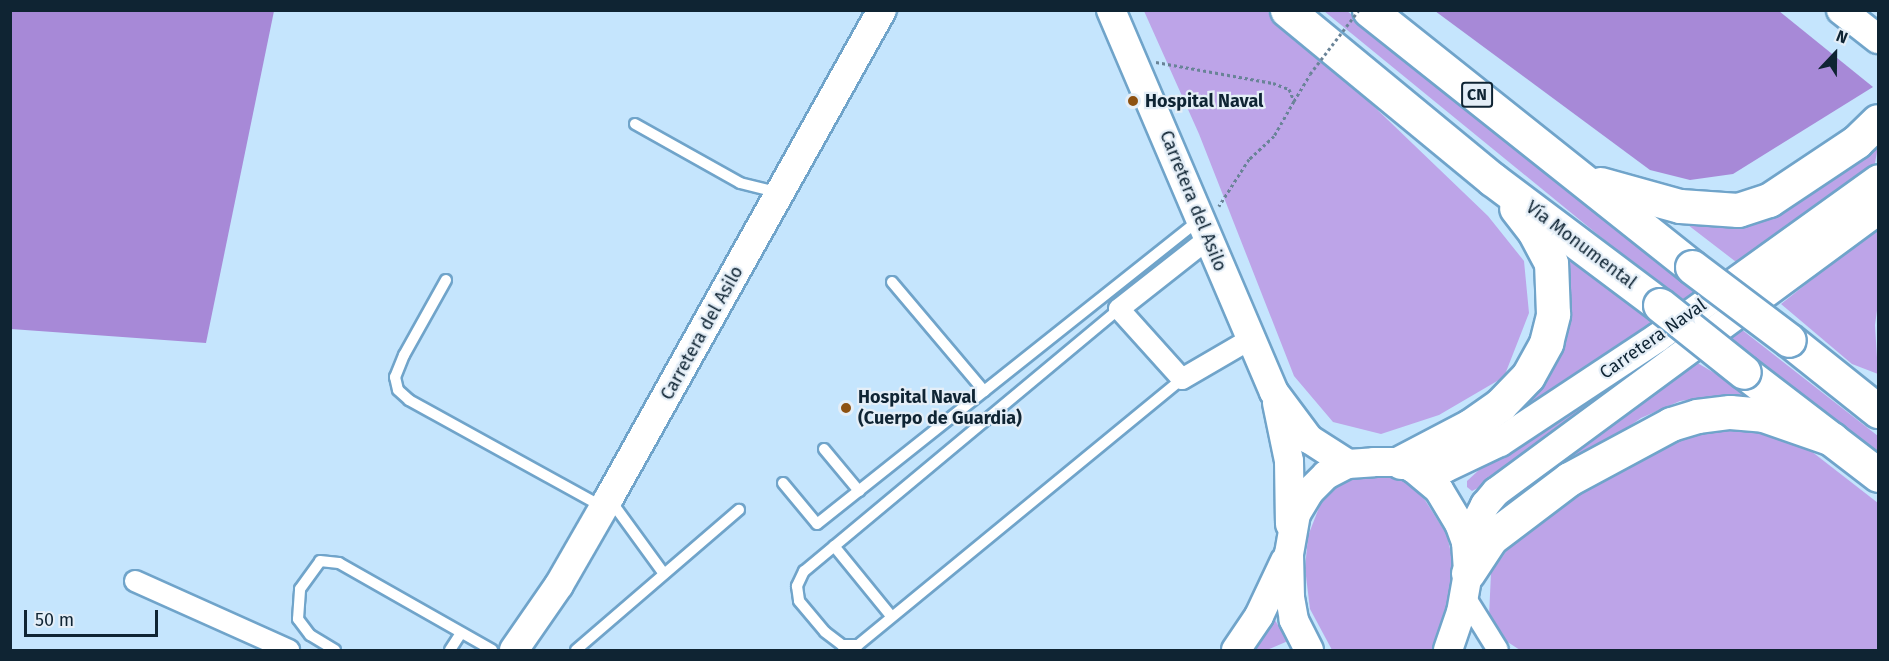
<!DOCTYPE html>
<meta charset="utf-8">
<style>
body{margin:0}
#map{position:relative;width:1889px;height:661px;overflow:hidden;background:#c5e5fd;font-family:"Fira Sans",sans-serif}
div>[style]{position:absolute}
.green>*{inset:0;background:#bda4e8}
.forest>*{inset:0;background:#a789d7}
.path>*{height:3px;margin-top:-1.5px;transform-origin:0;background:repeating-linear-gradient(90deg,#698397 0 3px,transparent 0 6px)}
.roads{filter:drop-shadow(2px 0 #70a4ca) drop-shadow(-2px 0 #70a4ca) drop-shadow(0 2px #70a4ca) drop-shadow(0 -2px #70a4ca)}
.lane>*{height:10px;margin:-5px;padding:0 5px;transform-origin:5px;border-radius:5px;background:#fff}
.street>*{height:20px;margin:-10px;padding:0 10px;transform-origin:10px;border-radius:10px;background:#fff}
.secondary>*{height:28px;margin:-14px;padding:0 14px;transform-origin:14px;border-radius:14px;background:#fff}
.highway>*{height:33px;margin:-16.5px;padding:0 16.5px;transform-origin:16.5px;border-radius:16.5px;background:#fff}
.path-bridge>*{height:3px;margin-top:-1.5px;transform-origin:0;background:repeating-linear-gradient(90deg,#698397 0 3px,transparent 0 6px)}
.bridges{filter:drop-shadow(2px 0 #70a4ca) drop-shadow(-2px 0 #70a4ca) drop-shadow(0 2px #70a4ca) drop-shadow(0 -2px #70a4ca)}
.highway-bridge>*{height:33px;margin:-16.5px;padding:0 16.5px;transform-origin:16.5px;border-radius:16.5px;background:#fff}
.dots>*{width:16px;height:16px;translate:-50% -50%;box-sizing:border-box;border:3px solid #e4eef7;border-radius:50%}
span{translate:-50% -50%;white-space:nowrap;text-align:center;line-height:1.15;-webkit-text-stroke:4.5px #e4eef7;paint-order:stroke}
.shield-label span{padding:2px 4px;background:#e4eef7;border:2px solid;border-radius:4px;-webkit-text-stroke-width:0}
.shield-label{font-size:16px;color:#0f2433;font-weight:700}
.poi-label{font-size:18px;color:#0f2433;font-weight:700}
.left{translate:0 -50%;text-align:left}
.street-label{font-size:18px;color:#0f2433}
.frame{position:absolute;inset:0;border:12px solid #0f2433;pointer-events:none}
.north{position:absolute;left:1805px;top:24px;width:60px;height:60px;-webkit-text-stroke:4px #e4eef7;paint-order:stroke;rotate:22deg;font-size:16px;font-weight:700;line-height:24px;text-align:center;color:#0f2433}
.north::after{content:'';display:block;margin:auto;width:21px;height:27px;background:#0f2433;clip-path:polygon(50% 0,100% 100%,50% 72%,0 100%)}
.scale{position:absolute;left:24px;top:610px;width:134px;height:27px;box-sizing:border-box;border:3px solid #0f2433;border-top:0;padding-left:8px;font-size:18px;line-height:21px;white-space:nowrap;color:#0f2433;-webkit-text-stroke:4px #e4eef7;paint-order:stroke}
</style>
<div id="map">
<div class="green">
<div style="clip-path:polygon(1144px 11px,1267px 11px,1338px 72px,1488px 216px,1524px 261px,1529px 313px,1504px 377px,1439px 415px,1381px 434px,1333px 422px,1294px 376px,1199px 134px)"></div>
<div style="clip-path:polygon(1324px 11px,1347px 11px,1510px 140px,1659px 265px,1878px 436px,1878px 456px,1657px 283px)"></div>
<div style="clip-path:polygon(1878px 146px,1874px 169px,1740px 265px,1675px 215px,1733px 224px,1781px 213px)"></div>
<div style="clip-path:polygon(1878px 227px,1878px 303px,1875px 325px,1878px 374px,1852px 364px,1781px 304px)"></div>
<div style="clip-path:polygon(1554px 246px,1576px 250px,1656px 323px,1490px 436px,1535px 380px)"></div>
<div style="clip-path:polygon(1671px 339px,1680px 346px,1480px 487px,1472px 491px,1467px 487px,1467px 481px,1480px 469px)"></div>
<div style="clip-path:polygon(1694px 361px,1769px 405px,1718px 396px,1680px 401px,1641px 418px,1499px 519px,1519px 489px)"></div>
<div style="clip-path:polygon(1751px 421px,1802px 444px,1878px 503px,1878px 650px,1520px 650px,1506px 641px,1489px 616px,1491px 573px,1512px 543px,1581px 483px,1659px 435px)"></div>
<div style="clip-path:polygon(1393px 475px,1409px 483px,1425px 500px,1447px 535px,1453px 563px,1452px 596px,1435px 650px,1332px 650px,1310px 609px,1305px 568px,1308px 536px,1320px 505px,1336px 486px,1354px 477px)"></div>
<div style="clip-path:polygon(1273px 617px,1288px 641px,1267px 650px,1251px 650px)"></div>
</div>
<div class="forest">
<div style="clip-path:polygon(10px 11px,274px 11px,206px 343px,11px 329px)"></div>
<div style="clip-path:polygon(1435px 11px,1779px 11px,1873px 87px,1733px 174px,1690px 180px,1650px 170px)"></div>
</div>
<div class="path">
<div style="left:1156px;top:62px;width:119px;rotate:10.2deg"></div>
<div style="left:1273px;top:83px;width:17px;rotate:21deg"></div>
<div style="left:1289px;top:89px;width:13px;rotate:67deg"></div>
<div style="left:1294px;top:101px;width:40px;rotate:119.7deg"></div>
<div style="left:1274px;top:136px;width:34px;rotate:137deg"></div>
<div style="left:1249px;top:159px;width:56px;rotate:122.6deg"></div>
<div style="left:1294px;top:101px;width:31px;rotate:-59deg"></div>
</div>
<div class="roads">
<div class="lane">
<div style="left:635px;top:124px;width:120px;rotate:29.3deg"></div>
<div style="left:740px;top:183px;width:38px;rotate:14deg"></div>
<div style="left:446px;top:280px;width:86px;rotate:119.2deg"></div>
<div style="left:404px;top:355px;width:24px;rotate:112deg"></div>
<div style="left:395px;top:377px;width:13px;rotate:77deg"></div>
<div style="left:398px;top:390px;width:15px;rotate:42deg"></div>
<div style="left:409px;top:400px;width:222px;rotate:28.9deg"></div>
<div style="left:892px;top:282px;width:143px;rotate:49.8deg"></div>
<div style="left:1119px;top:309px;width:410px;rotate:140.2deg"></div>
<div style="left:804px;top:571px;width:17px;rotate:115deg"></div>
<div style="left:797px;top:586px;width:15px;rotate:82deg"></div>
<div style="left:799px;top:601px;width:40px;rotate:50deg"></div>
<div style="left:825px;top:632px;width:21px;rotate:37deg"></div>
<div style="left:842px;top:645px;width:16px"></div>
<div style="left:858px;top:645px;width:419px;rotate:-39.4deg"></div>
<div style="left:824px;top:449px;width:55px;rotate:50.2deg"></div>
<div style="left:783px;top:483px;width:53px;rotate:50.3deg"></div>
<div style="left:817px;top:524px;width:490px;rotate:-38.5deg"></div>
<div style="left:611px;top:501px;width:90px;rotate:54deg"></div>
<div style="left:834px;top:546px;width:90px;rotate:50.8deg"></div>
<div style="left:335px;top:650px;width:29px;rotate:-149deg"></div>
<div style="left:310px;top:635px;width:20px;rotate:-127deg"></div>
<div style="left:298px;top:619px;width:30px;rotate:-86deg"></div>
<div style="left:300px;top:589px;width:34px;rotate:-54deg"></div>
<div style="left:320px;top:561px;width:19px;rotate:6deg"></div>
<div style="left:339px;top:563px;width:176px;rotate:29.6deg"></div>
<div style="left:450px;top:650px;width:20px;rotate:-57deg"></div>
<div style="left:576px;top:650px;width:215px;rotate:-40.7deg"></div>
</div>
<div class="street">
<div style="left:1208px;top:239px;width:113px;rotate:141.8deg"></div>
<div style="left:1119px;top:309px;width:94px;rotate:48deg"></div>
<div style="left:1182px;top:379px;width:78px;rotate:-30.2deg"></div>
<div style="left:135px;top:581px;width:169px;rotate:24.1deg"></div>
<div style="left:1465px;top:597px;width:62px;rotate:58.1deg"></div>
</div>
<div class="secondary">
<div style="left:1111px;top:10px;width:415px;rotate:66.9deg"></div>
<div style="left:1274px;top:392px;width:59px;rotate:53.3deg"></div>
<div style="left:1309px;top:439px;width:46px;rotate:32.7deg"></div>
<div style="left:1841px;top:10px;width:47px;rotate:38.1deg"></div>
<div style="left:1277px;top:403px;width:59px;rotate:78.3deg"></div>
<div style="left:1289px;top:461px;width:63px;rotate:89.1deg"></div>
<div style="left:1413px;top:468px;width:32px"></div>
<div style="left:1445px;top:468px;width:61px;rotate:-25.3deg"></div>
<div style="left:1500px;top:442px;width:188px;rotate:-33.5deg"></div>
<div style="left:1657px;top:338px;width:272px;rotate:-35.7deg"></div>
<div style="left:1466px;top:542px;width:42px;rotate:-62.8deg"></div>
<div style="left:1485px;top:505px;width:17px;rotate:-50deg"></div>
<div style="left:1496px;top:492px;width:475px;rotate:-36.4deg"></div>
<div style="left:514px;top:650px;width:79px;rotate:-55.3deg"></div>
<div style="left:559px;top:585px;width:100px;rotate:-60.1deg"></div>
<div style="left:609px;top:498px;width:559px;rotate:-60.78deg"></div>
<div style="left:1236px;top:650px;width:41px;rotate:-55.9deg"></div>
<div style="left:1259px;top:616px;width:61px;rotate:-64.7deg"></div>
<div style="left:1309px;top:650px;width:34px;rotate:-117deg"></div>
<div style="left:1294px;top:620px;width:22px;rotate:-100deg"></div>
<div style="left:1290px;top:598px;width:44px;rotate:-91.3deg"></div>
<div style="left:1289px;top:554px;width:41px;rotate:-80.1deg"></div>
<div style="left:1296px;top:514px;width:26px;rotate:-59deg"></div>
<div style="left:1309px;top:492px;width:24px;rotate:-45deg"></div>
<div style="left:1326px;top:475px;width:25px;rotate:-27deg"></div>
<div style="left:1348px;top:464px;width:26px;rotate:-4deg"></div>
<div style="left:1374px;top:462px;width:27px"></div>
<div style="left:1401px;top:462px;width:13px;rotate:27deg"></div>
<div style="left:1413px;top:468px;width:34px;rotate:40deg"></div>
<div style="left:1439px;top:490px;width:39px;rotate:59deg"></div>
<div style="left:1459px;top:523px;width:20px;rotate:70deg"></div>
<div style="left:1466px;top:542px;width:31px;rotate:86deg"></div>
<div style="left:1468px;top:573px;width:40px;rotate:100deg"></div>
<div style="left:1461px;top:612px;width:40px;rotate:108.9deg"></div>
</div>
<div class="highway">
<div style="left:1287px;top:10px;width:266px;rotate:39.5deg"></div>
<div style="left:1492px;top:179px;width:210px;rotate:36.9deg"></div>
<div style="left:1369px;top:10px;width:413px;rotate:38.5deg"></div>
<div style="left:1600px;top:184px;width:83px;rotate:15.4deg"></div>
<div style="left:1680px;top:206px;width:58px;rotate:3.9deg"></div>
<div style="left:1738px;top:210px;width:33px;rotate:-18deg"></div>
<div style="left:1769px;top:200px;width:105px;rotate:-33.7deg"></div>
<div style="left:1856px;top:142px;width:30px;rotate:-44deg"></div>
<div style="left:1789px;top:340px;width:114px;rotate:38.6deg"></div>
<div style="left:1744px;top:372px;width:169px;rotate:37.5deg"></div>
<div style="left:1401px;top:462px;width:78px;rotate:-27.6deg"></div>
<div style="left:1470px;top:426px;width:37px;rotate:-35deg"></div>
<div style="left:1500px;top:405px;width:40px;rotate:-46deg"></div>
<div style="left:1528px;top:376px;width:38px;rotate:-61deg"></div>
<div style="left:1546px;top:343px;width:30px;rotate:-76deg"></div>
<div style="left:1553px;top:314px;width:51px;rotate:-92.2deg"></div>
<div style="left:1551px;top:263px;width:36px;rotate:-118deg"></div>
<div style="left:1534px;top:231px;width:29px;rotate:-128deg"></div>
<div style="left:1468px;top:573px;width:42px;rotate:-56.7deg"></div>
<div style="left:1491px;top:538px;width:98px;rotate:-37.1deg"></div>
<div style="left:1569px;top:479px;width:116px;rotate:-28.3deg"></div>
<div style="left:1671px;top:424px;width:27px;rotate:-17deg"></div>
<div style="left:1697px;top:416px;width:33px;rotate:-7deg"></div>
<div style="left:1730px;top:412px;width:33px;rotate:5deg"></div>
<div style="left:1763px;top:415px;width:73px;rotate:19.2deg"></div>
</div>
</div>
<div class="path-bridge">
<div style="left:1310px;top:74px;width:81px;rotate:-52.6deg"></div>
</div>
<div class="bridges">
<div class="highway-bridge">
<div style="left:1692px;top:267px;width:121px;rotate:37deg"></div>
<div style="left:1660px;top:305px;width:107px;rotate:38.6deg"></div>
</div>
</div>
<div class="dots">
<div style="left:1133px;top:101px;background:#8d5110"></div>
<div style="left:846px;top:408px;background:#8d5110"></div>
</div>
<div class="shield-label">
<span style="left:1477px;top:95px">CN</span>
</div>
<div class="poi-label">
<span class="left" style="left:1145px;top:101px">Hospital Naval</span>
<span class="left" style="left:858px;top:408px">Hospital Naval<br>(Cuerpo de Guardia)</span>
</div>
<div class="street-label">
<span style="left:1193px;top:201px;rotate:68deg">Carretera del Asilo</span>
<span style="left:1581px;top:245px;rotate:37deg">Vía Monumental</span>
<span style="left:702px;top:333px;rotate:-61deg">Carretera del Asilo</span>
<span style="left:1653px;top:339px;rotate:-35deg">Carretera Naval</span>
</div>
<div class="frame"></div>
<div class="north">N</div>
<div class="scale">50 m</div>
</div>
